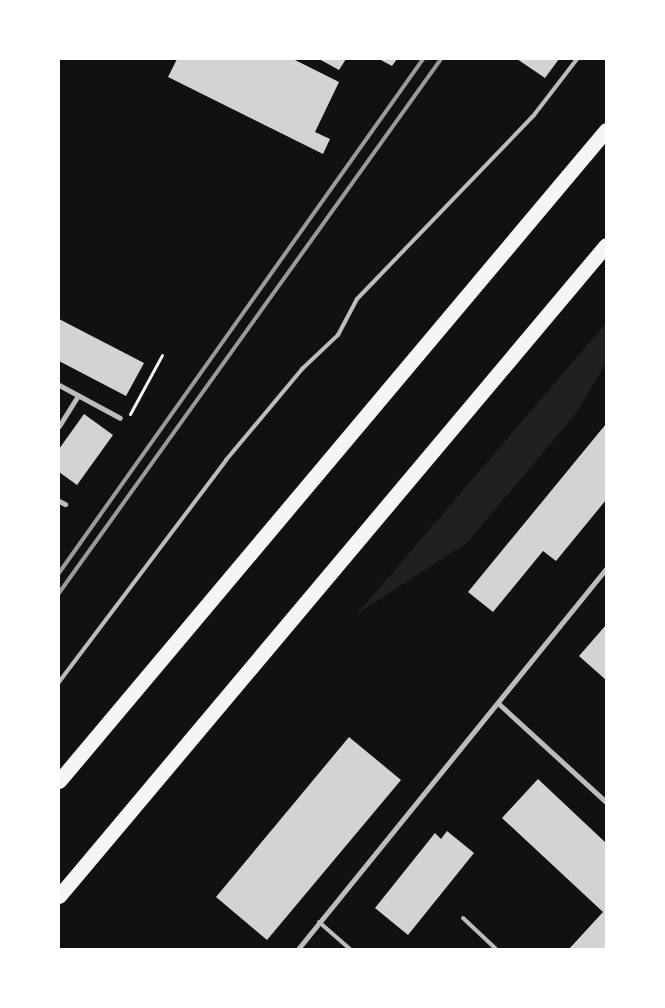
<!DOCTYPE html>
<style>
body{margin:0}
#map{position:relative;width:665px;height:1008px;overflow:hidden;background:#111;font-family:Barlow,sans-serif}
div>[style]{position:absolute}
.green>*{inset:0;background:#202020}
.building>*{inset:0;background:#d3d3d3}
.path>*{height:3px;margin:-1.5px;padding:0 1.5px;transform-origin:1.5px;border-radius:1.5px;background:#f5f5f5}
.service>*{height:4px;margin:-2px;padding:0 2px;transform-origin:2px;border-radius:2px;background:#bcbcbc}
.minor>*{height:5px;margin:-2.5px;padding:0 2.5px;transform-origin:2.5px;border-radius:2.5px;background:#bcbcbc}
.motorway>*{height:15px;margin:-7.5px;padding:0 7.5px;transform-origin:7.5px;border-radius:7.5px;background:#f5f5f5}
.rail>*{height:4px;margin:-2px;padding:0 2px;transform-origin:2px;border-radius:2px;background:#9a9a9a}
span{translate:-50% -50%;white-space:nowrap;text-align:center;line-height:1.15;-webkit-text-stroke:4px #fff;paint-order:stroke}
.frame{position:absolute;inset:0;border:60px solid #fff;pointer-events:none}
</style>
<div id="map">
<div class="green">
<div style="clip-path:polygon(606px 323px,606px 363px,576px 413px,468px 542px,357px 614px)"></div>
</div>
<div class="building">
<div style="clip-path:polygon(177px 59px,293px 59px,339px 82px,315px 132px,330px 139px,323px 154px,168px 77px)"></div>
<div style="clip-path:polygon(319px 59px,346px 59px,339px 70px)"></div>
<div style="clip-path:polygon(379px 59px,397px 59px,392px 66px)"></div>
<div style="clip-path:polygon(517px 59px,559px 59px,545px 78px)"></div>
<div style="clip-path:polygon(59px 319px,144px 363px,126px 396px,59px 361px)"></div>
<div style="clip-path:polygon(84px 414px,113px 435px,77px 485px,59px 472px,59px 449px)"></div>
<div style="clip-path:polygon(606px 424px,606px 500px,556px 561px,543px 551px,493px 612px,468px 592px)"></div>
<div style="clip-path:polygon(606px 625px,606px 680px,579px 656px)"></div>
<div style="clip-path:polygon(349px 737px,401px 780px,267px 940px,216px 897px)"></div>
<div style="clip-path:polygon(538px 779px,606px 843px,606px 949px,569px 949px,603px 912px,502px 818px)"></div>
<div style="clip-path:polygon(447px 831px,474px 853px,408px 935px,375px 908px,435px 833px,441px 839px)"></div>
</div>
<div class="path">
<div style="left:130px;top:414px;width:67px;rotate:-61.5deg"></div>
</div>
<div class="service">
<div style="left:59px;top:682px;width:278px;rotate:-53deg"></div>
<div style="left:226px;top:460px;width:119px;rotate:-50.1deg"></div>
<div style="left:302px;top:369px;width:50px;rotate:-43.4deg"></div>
<div style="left:338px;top:335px;width:41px;rotate:-62.2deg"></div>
<div style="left:357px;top:299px;width:255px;rotate:-46.1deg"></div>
<div style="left:534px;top:115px;width:71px;rotate:-52.5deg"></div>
<div style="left:463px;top:918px;width:45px;rotate:43.2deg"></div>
<div style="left:319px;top:922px;width:41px;rotate:41.1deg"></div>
</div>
<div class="minor">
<div style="left:59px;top:385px;width:69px;rotate:28.4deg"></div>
<div style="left:59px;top:426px;width:36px;rotate:-58deg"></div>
<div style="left:59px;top:501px;width:7px;rotate:27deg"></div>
<div style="left:499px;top:704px;width:145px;rotate:42.5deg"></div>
<div style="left:298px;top:949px;width:490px;rotate:-51deg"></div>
</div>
<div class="motorway">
<div style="left:59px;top:781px;width:850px;rotate:-49.96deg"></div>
<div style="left:59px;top:896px;width:850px;rotate:-49.96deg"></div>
</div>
<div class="rail">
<div style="left:59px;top:573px;width:630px;rotate:-54.69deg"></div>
<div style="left:59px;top:593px;width:657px;rotate:-54.42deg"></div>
</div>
<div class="frame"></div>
</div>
